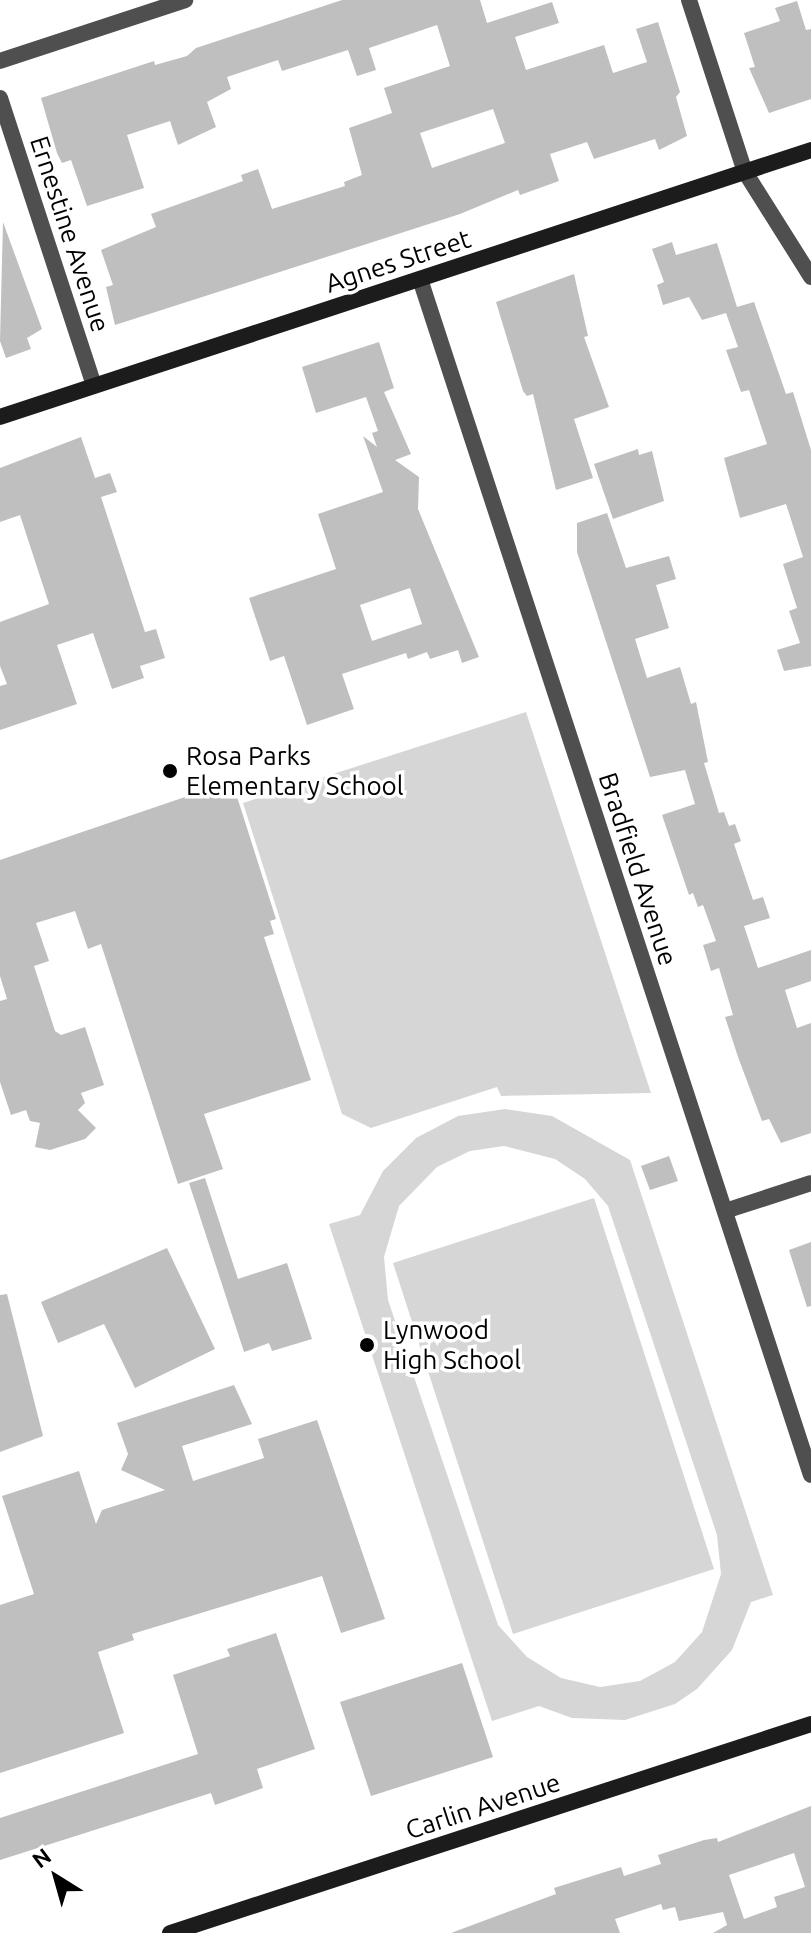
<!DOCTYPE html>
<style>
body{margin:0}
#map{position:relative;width:811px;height:1933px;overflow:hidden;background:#fff;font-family:Ubuntu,sans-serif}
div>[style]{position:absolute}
.green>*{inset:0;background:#d6d6d6}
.building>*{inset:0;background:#bfbfbf}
.street>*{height:16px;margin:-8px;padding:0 8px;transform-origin:8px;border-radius:8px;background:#4f4f4f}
.secondary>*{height:16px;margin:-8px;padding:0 8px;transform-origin:8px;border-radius:8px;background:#1c1c1c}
.dots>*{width:22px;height:22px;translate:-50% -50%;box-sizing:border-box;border:4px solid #fff;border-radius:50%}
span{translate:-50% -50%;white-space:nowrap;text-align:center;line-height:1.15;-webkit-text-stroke:7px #fff;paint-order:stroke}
.street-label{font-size:26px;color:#000}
.poi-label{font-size:26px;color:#000}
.left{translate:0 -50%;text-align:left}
.north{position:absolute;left:16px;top:1837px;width:80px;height:80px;-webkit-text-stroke:6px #fff;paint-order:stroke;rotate:323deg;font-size:22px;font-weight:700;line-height:32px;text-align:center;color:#000}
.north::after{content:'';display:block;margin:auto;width:28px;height:36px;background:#000;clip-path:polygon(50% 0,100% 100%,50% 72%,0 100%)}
</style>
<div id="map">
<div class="green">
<div style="clip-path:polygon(526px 712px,651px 1093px,501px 1096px,497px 1087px,371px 1128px,342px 1114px,243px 803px)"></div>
<div style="clip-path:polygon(evenodd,505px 1109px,552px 1116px,630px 1160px,773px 1595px,751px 1602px,732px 1650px,697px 1689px,675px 1704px,625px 1720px,572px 1718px,539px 1706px,492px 1721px,329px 1224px,360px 1215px,383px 1171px,416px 1138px,458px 1116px,505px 1109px,504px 1146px,555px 1159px,585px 1179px,608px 1206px,717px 1535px,721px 1574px,702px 1632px,675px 1662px,640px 1681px,600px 1687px,561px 1678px,527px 1657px,498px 1625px,388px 1300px,384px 1257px,399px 1206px,437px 1167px,470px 1151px,504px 1146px)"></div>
<div style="clip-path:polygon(594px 1198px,714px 1569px,513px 1634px,393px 1263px)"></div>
</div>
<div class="building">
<div style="clip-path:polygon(evenodd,342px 0,480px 0,487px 23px,552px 2px,559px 23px,515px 37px,526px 70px,604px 45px,613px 73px,647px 62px,636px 29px,658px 22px,680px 92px,676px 97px,687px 136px,659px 150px,655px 139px,594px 159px,587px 142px,550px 154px,559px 181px,520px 195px,518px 190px,460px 214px,115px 325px,106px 287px,113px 285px,101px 250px,156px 227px,151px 214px,243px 181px,241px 175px,258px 169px,272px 209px,345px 186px,344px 182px,362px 175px,349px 128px,392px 113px,384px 88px,450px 66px,437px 25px,369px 48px,376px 70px,357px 76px,348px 50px,282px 71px,278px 60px,227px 77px,231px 89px,207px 102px,216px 127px,178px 145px,170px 121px,127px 135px,144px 188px,87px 206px,71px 160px,62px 163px,57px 153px,41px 98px,154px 61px,155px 65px,187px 56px,196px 48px,342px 0,493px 109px,505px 143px,432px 168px,420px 133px,493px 109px)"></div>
<div style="clip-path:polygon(797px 1px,806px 30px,811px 29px,811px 99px,769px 113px,749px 68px,755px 67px,744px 33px,780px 21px,775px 8px)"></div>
<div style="clip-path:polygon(3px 222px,42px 329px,27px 338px,31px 349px,6px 358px,0 341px)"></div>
<div style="clip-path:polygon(672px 242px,676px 255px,717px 243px,737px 307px,754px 302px,786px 394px,793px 392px,811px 450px,811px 666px,784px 671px,777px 650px,800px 643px,789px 611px,797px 608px,783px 564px,803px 557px,786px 504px,740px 518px,724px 458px,767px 444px,749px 390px,741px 392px,726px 350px,738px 347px,726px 313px,702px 320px,689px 297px,663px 305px,657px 285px,664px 282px,652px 249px)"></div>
<div style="clip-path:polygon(574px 274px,588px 336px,584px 337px,609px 407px,574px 419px,593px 478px,556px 490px,533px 394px,527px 396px,523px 391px,496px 302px)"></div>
<div style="clip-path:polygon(evenodd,379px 342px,394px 388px,384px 392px,411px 454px,395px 460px,419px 477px,418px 509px,479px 657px,462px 663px,458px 650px,430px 659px,427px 652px,408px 659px,406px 653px,342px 674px,354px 709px,307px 725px,284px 656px,270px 661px,249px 598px,336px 569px,318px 514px,383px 492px,363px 436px,377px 447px,372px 433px,378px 431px,366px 397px,316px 413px,302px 367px,379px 342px,410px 588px,422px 624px,372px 641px,360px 605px,410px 588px)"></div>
<div style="clip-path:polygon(81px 437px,95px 478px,110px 473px,117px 492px,101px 497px,145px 632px,156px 629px,165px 658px,140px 666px,144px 678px,112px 689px,93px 633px,57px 645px,77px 704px,0 730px,0 686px,7px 684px,0 666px,0 622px,49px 604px,20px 515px,0 522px,0 468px)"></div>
<div style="clip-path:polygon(638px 449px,639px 455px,652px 451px,664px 501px,613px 519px,594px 464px)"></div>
<div style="clip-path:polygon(607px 513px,626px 568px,669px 556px,676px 579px,656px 585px,669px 628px,635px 639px,647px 678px,680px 667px,691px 704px,696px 702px,708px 762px,704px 763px,719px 813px,724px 812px,729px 826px,735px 824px,741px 841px,734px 844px,753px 900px,763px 897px,770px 918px,744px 926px,758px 968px,811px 950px,811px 981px,785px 990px,797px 1028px,811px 1023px,811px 1133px,781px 1143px,769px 1119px,762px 1121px,738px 1057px,725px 1017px,733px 1015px,719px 968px,711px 971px,703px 945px,716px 941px,703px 905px,698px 907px,693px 893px,689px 895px,662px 815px,695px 804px,685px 770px,650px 777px,577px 552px,577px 523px)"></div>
<div style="clip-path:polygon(232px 781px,276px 919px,270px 921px,274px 934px,264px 937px,311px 1080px,204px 1114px,223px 1169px,178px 1184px,101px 944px,88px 949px,75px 911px,36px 923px,49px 961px,34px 966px,55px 1031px,61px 1035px,85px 1027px,104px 1085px,81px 1093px,85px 1103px,78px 1110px,96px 1128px,85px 1139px,50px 1150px,35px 1147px,40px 1123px,30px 1121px,26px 1110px,11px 1115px,0 1082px,0 1001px,7px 999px,0 976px,0 860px)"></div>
<div style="clip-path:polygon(669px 1156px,678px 1181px,650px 1190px,641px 1166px)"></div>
<div style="clip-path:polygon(205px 1178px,238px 1279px,287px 1263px,312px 1339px,272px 1351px,269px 1343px,244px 1352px,189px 1183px)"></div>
<div style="clip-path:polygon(811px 1242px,811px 1306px,807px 1307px,789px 1250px)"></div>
<div style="clip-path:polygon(167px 1248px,215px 1349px,135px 1388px,104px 1324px,58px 1343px,41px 1302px)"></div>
<div style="clip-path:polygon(7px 1294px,43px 1436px,0 1452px,0 1295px)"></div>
<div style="clip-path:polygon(234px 1385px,252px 1424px,182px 1446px,193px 1481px,264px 1458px,258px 1439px,317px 1420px,385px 1619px,341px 1633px,322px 1576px,132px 1634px,134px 1640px,98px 1652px,124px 1733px,0 1773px,0 1605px,34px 1594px,2px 1496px,79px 1471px,96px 1524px,102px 1510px,165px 1490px,121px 1470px,128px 1454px,117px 1423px)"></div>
<div style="clip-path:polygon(276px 1633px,315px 1749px,257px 1769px,263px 1788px,215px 1805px,211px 1793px,0 1860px,0 1818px,198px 1754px,173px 1675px,230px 1656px,227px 1649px)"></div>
<div style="clip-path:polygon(462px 1663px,493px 1757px,371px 1796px,340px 1702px)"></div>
<div style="clip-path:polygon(evenodd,811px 1806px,811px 1933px,713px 1933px,727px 1925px,723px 1912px,679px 1921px,675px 1907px,663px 1910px,661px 1904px,615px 1919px,620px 1933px,451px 1933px,556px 1894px,554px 1888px,621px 1867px,624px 1876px,661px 1864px,658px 1855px,704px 1840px,717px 1838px,718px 1842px,811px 1806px,794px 1853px,805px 1887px,774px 1897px,777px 1907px,744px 1919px,729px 1875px,794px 1853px)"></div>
</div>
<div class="street">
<div style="left:689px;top:0;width:181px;rotate:72deg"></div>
<div style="left:745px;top:172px;width:124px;rotate:57.8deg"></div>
<div style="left:0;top:61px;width:195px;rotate:-18.2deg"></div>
<div style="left:0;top:98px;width:302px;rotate:71.9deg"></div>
<div style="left:420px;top:279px;width:1258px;rotate:71.9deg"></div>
<div style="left:725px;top:1211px;width:90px;rotate:-18deg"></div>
</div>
<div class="secondary">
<div style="left:0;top:417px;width:854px;rotate:-18.22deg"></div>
<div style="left:170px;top:1933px;width:674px;rotate:-18.06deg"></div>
</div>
<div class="dots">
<div style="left:170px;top:771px;background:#000"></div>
<div style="left:367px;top:1345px;background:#000"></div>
</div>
<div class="street-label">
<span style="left:70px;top:234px;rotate:72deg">Ernestine Avenue</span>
<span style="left:398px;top:261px;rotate:-18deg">Agnes Street</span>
<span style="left:638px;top:869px;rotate:72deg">Bradfield Avenue</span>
<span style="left:483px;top:1806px;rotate:-18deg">Carlin Avenue</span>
</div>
<div class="poi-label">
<span class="left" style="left:186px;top:771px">Rosa Parks<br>Elementary School</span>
<span class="left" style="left:383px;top:1345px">Lynwood<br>High School</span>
</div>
<div class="north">N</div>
</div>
